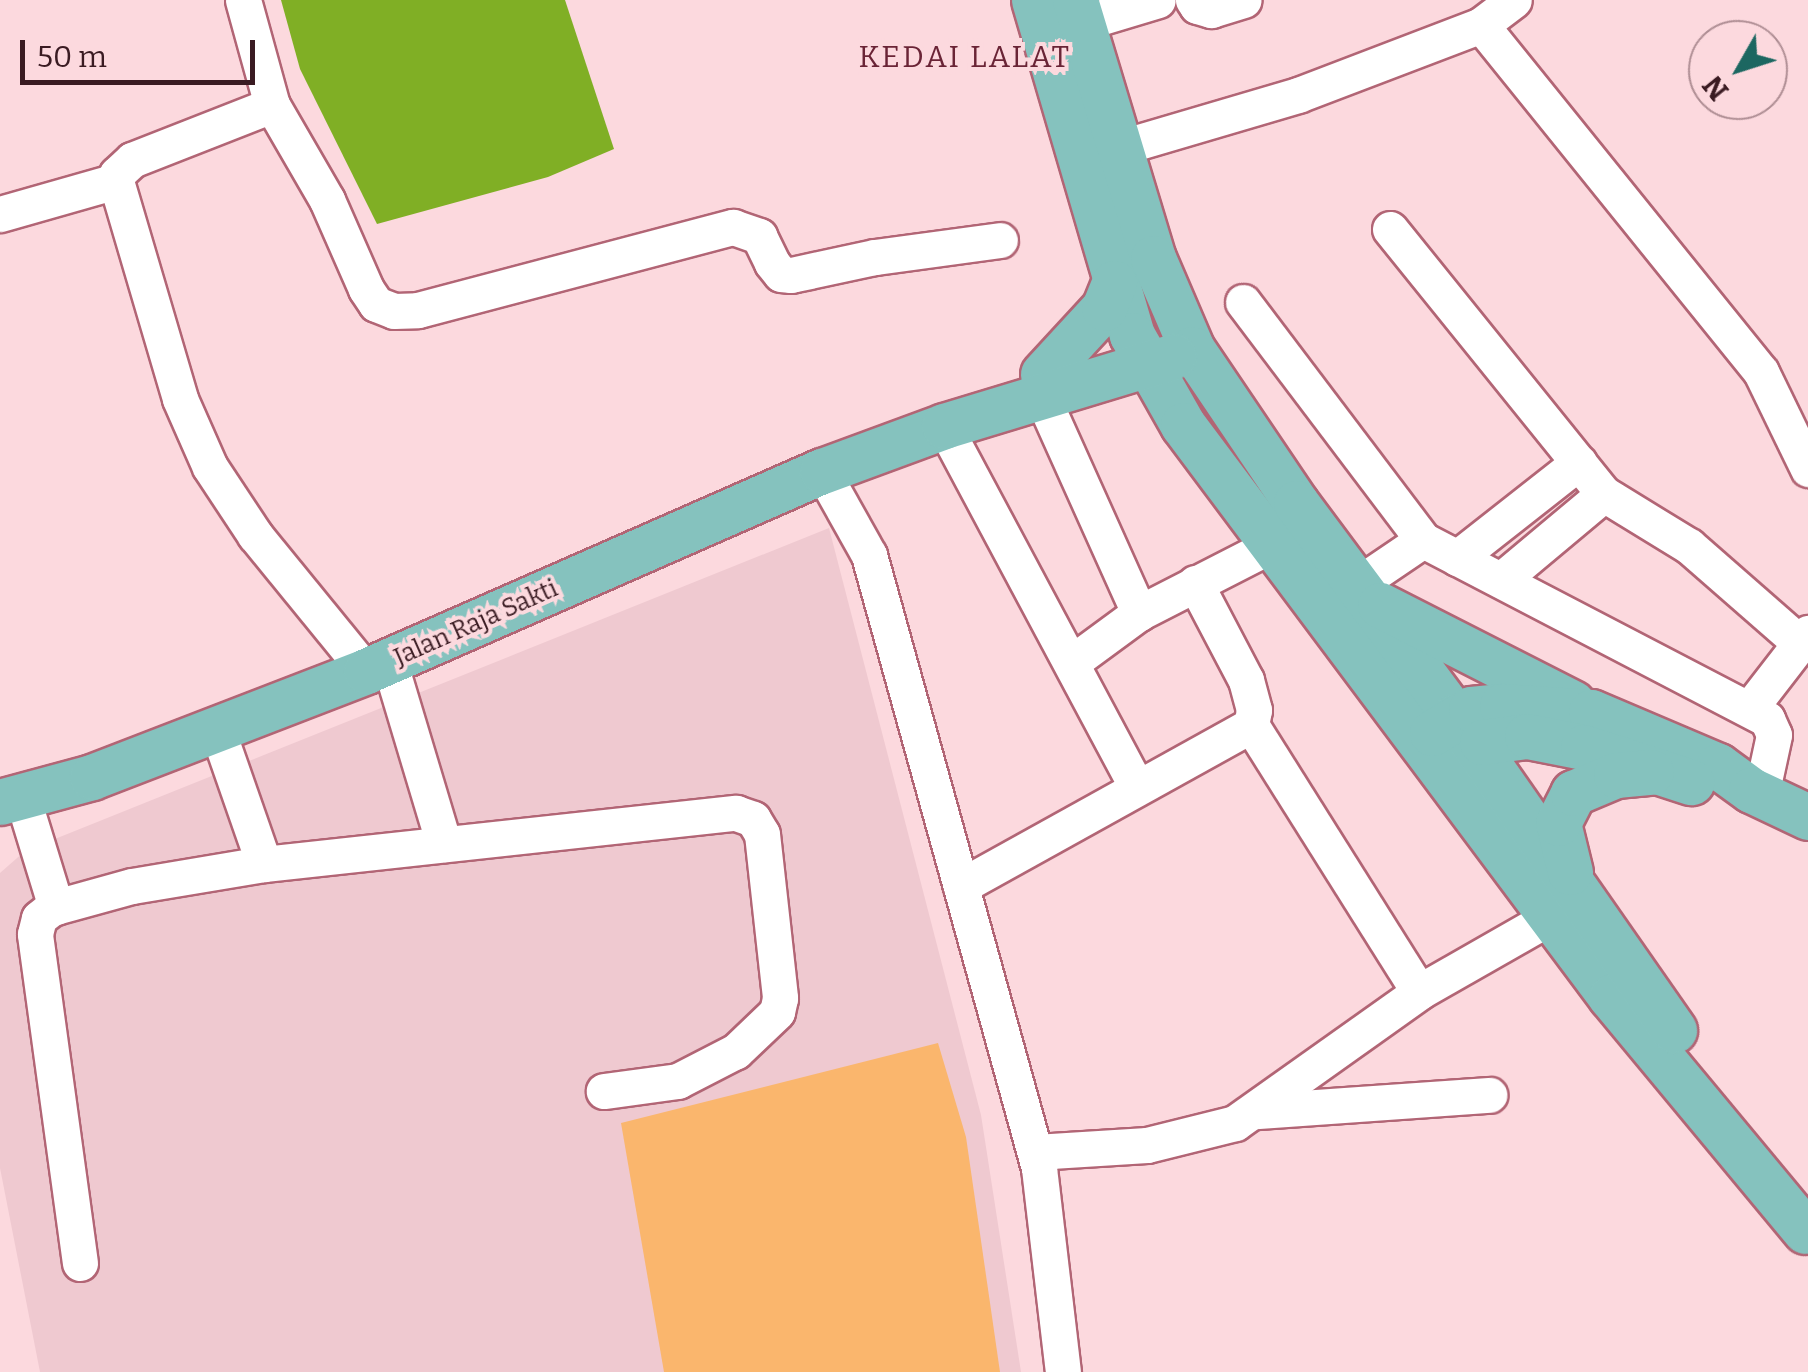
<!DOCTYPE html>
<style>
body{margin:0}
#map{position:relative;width:1808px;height:1372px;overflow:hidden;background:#fcd9de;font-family:Bitter,serif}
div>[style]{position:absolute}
.built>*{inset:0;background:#efc9d0}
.green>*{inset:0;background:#fab66d}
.water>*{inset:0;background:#80af25}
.roads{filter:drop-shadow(2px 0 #b26575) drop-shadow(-2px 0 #b26575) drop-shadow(0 2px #b26575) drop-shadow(0 -2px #b26575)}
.minor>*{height:35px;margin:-17.5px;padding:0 17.5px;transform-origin:17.5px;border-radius:17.5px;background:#fff}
.major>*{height:45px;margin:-22.5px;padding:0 22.5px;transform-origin:22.5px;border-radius:22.5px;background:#85c2be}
span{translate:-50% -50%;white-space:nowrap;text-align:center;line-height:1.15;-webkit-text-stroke:8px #fcd9de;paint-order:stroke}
.street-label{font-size:25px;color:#3a1b22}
.quarter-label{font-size:30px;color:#6a2436;letter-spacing:2.5px}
.north{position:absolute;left:1688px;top:20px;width:100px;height:100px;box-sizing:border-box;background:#fcd9de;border:2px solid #ae8d93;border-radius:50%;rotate:231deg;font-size:28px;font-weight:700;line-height:40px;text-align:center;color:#3a1b22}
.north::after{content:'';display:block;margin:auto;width:35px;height:45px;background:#1c6761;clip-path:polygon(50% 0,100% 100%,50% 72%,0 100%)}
.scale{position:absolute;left:20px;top:40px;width:235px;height:45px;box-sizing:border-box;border:5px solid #3a1b22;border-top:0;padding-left:12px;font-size:30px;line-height:35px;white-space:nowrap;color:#3a1b22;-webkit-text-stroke:8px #fcd9de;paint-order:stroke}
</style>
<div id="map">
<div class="built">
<div style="clip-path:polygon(829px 528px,981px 1115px,1021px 1372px,40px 1372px,0 1168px,0 873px,25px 851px)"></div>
</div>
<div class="green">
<div style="clip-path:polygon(938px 1043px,966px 1137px,1000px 1372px,664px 1372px,621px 1123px)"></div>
</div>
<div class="water">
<div style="clip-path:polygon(281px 0,565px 0,614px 149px,548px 177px,377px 224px,300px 69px)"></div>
</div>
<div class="roads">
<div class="minor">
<div style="left:243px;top:0;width:109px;rotate:74.6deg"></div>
<div style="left:272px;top:105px;width:110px;rotate:59.9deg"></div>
<div style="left:327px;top:200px;width:97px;rotate:66.3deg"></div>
<div style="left:366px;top:289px;width:18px;rotate:56deg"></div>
<div style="left:376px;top:304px;width:19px;rotate:21deg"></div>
<div style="left:394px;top:311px;width:24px;rotate:-2deg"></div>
<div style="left:418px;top:310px;width:326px;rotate:-14.8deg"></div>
<div style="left:733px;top:227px;width:28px;rotate:19deg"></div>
<div style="left:759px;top:236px;width:30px;rotate:64deg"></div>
<div style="left:772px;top:263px;width:14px;rotate:51deg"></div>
<div style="left:781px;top:274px;width:10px;rotate:6deg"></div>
<div style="left:791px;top:275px;width:86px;rotate:-12.1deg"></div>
<div style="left:875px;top:257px;width:126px;rotate:-7.7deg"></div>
<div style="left:1193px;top:0;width:7px;rotate:56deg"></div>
<div style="left:1197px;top:6px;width:15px;rotate:16deg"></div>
<div style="left:1211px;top:10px;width:34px;rotate:-17deg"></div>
<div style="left:1082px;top:23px;width:79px;rotate:-16.8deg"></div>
<div style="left:1481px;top:25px;width:446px;rotate:51.1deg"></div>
<div style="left:1761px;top:372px;width:108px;rotate:64.1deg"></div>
<div style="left:272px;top:105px;width:150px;rotate:158.6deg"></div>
<div style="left:132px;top:160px;width:21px;rotate:137deg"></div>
<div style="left:117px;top:174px;width:7px;rotate:98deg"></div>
<div style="left:116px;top:181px;width:227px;rotate:73.6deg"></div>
<div style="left:180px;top:399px;width:74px;rotate:66.2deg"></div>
<div style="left:210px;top:467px;width:82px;rotate:56.5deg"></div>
<div style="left:255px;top:535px;width:176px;rotate:50.8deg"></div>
<div style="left:1118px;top:148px;width:188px;rotate:-16.4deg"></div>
<div style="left:1298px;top:95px;width:196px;rotate:-20.9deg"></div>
<div style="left:1481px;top:25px;width:41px;rotate:-37.1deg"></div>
<div style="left:0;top:214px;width:121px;rotate:-15.9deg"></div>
<div style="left:1390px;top:229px;width:341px;rotate:51.1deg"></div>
<div style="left:1604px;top:494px;width:100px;rotate:31.5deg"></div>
<div style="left:1689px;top:546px;width:149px;rotate:41.2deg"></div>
<div style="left:1243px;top:302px;width:298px;rotate:52.9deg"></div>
<div style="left:1423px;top:540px;width:388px;rotate:27.5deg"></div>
<div style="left:1767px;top:719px;width:17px;rotate:66deg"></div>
<div style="left:1774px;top:735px;width:61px;rotate:102.2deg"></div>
<div style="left:1043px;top:399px;width:235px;rotate:65.8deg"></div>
<div style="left:1139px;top:613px;width:84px;rotate:143.7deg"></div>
<div style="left:944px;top:426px;width:409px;rotate:61.9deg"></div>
<div style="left:822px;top:471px;width:96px;rotate:60.8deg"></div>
<div style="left:869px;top:555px;width:636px;rotate:74.5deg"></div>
<div style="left:1039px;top:1168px;width:205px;rotate:83.3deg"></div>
<div style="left:1457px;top:558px;width:155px;rotate:-38.2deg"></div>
<div style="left:1501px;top:580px;width:134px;rotate:-39.9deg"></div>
<div style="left:1195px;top:583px;width:110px;rotate:62.3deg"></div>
<div style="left:1246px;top:680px;width:31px;rotate:75deg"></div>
<div style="left:1254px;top:710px;width:15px;rotate:101deg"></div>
<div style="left:1358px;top:584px;width:78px;rotate:-34.1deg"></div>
<div style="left:1139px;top:613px;width:152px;rotate:-27.1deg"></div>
<div style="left:389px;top:661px;width:191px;rotate:73.3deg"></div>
<div style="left:1750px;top:708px;width:95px;rotate:-52.3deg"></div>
<div style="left:217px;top:729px;width:143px;rotate:70.8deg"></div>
<div style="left:22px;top:796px;width:116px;rotate:73deg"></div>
<div style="left:961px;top:886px;width:332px;rotate:-29deg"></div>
<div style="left:1251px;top:725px;width:315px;rotate:57.8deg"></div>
<div style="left:1258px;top:1111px;width:232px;rotate:-4deg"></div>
<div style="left:1035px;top:1152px;width:112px;rotate:-3.6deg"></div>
<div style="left:1147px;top:1145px;width:91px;rotate:-14deg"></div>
<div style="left:1235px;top:1123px;width:226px;rotate:-35.4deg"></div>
<div style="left:1419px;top:992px;width:153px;rotate:-29.7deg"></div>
<div style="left:80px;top:1263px;width:332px;rotate:-97.8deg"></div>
<div style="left:35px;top:934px;width:16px;rotate:-76deg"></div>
<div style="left:39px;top:918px;width:16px;rotate:-38deg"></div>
<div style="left:52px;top:908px;width:83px;rotate:-15.4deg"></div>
<div style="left:132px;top:886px;width:134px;rotate:-9.5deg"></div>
<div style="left:264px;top:864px;width:475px;rotate:-6.2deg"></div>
<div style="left:736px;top:813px;width:18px;rotate:19deg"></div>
<div style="left:753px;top:819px;width:17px;rotate:59deg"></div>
<div style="left:762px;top:834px;width:165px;rotate:83.7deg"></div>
<div style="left:780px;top:998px;width:14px;rotate:102deg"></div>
<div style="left:777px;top:1012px;width:57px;rotate:136.4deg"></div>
<div style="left:736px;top:1051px;width:65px;rotate:152.7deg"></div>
<div style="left:678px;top:1081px;width:75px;rotate:172.3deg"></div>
</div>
<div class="major">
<div style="left:1034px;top:0;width:349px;rotate:73.7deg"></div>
<div style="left:1132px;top:335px;width:103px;rotate:60.5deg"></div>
<div style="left:1183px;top:425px;width:714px;rotate:53.19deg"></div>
<div style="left:1611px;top:997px;width:304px;rotate:50.3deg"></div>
<div style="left:1075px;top:0;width:270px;rotate:73.2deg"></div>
<div style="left:1153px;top:258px;width:99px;rotate:66.8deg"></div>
<div style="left:1192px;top:349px;width:186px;rotate:56deg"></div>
<div style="left:1296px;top:503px;width:266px;rotate:53.3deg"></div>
<div style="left:1455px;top:716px;width:383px;rotate:55.1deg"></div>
<div style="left:1043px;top:374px;width:90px;rotate:-47.3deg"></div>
<div style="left:1104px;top:308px;width:27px;rotate:-68deg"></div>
<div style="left:1380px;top:605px;width:216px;rotate:27deg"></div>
<div style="left:1432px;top:733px;width:46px;rotate:-31.6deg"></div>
<div style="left:1471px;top:709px;width:31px;rotate:-6deg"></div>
<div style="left:1502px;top:706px;width:89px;rotate:3.9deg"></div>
<div style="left:1591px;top:712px;width:138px;rotate:23deg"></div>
<div style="left:1718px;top:766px;width:41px;rotate:36deg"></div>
<div style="left:1751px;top:790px;width:63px;rotate:25.3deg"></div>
<div style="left:1482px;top:742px;width:45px;rotate:-7.6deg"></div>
<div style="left:1527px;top:736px;width:57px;rotate:11.1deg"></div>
<div style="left:1583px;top:747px;width:114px;rotate:18deg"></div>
<div style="left:0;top:802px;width:95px;rotate:-15.2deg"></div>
<div style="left:92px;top:777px;width:294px;rotate:-21.1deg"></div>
<div style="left:366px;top:671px;width:498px;rotate:-23.7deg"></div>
<div style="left:822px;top:471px;width:130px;rotate:-20.2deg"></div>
<div style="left:944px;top:426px;width:240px;rotate:-16.9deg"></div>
<div style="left:1570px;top:872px;width:50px;rotate:-103.8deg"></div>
<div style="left:1558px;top:823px;width:34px;rotate:-63deg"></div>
<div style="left:1573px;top:793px;width:47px;rotate:-22.7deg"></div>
<div style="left:1616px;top:775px;width:35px;rotate:-5deg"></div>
</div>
</div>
<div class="street-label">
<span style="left:476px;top:623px;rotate:-24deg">Jalan Raja Sakti</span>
</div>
<div class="quarter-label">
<span style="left:965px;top:57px">KEDAI LALAT</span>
</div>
<div class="north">N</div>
<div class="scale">50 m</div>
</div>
